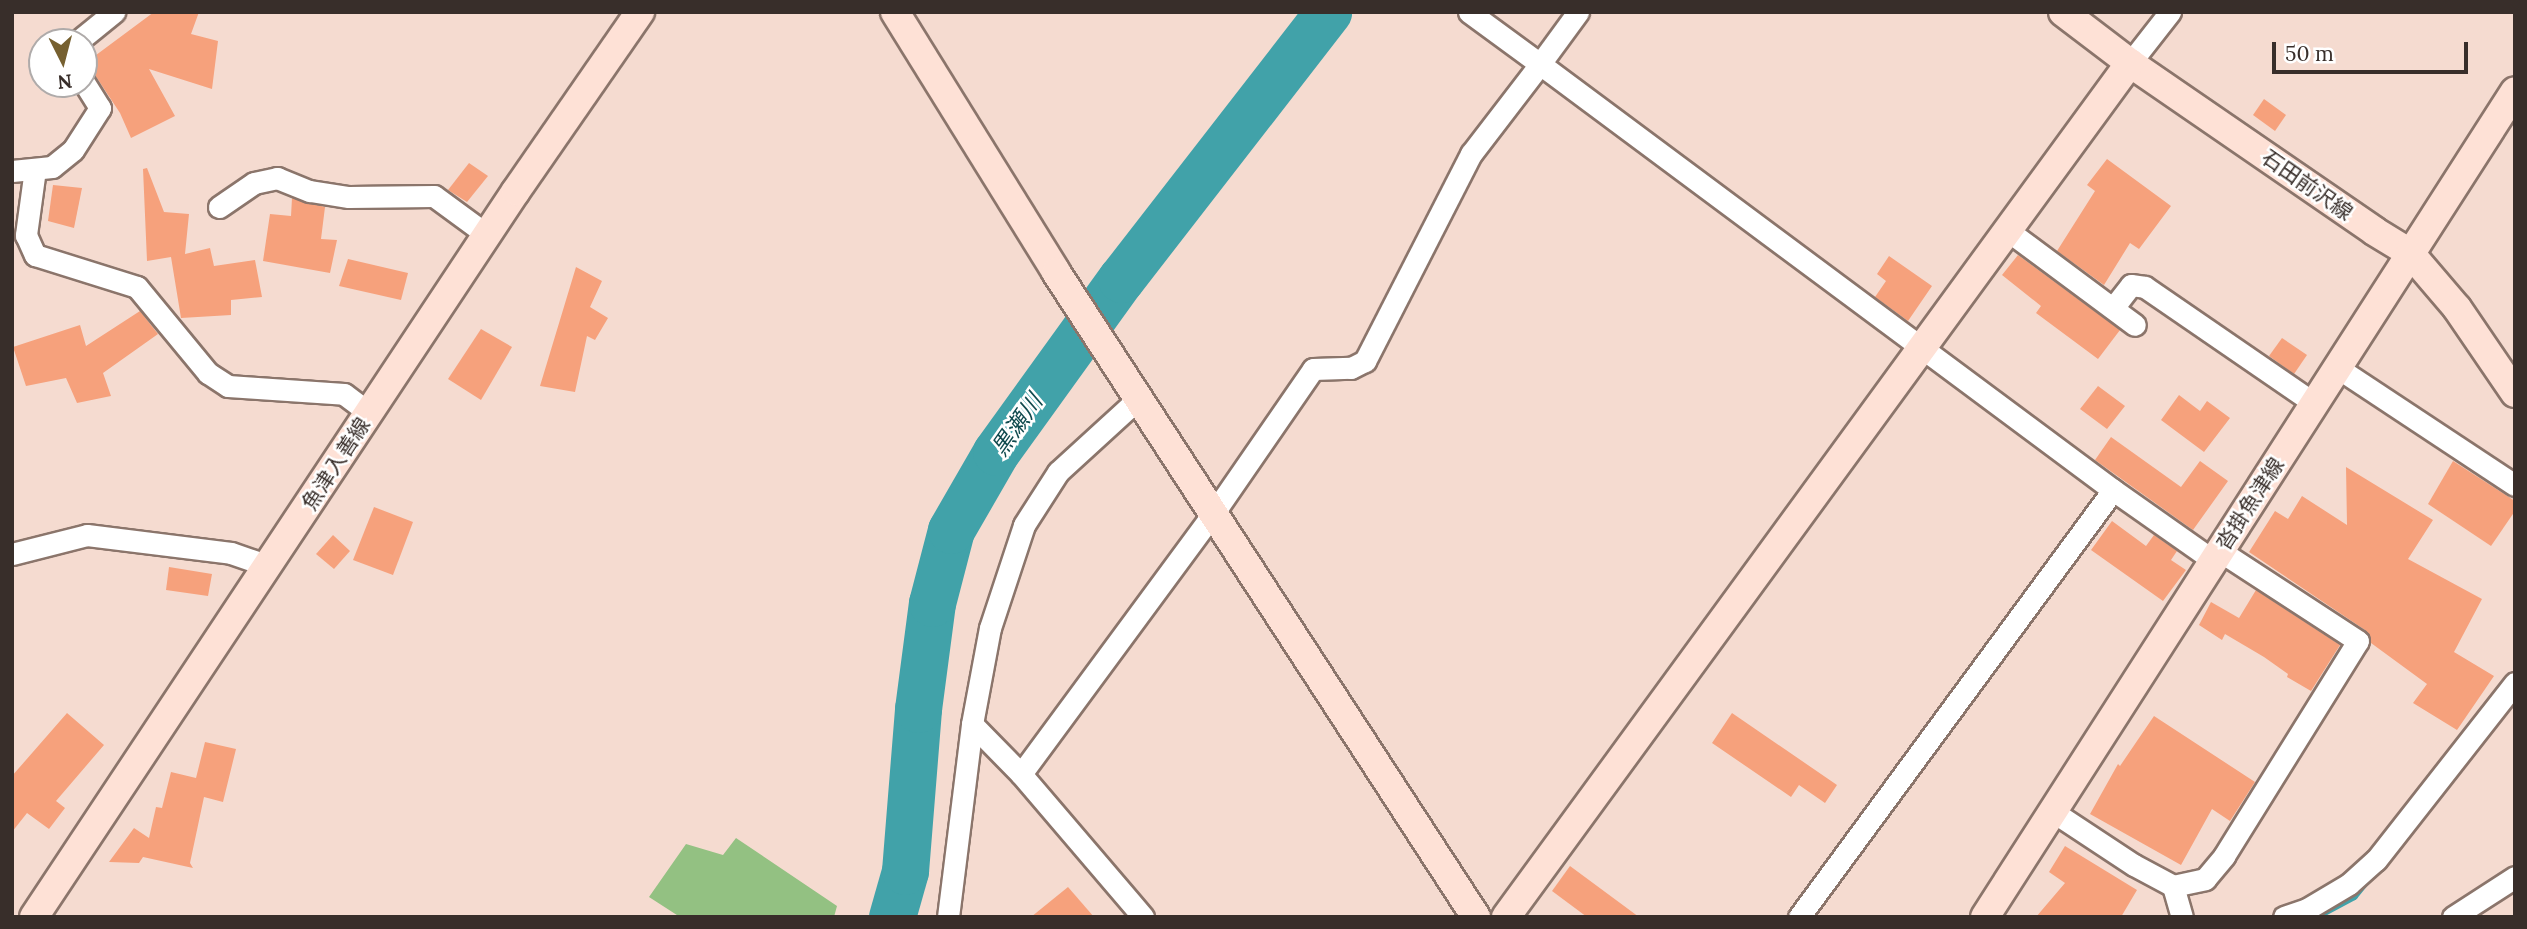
<!DOCTYPE html>
<meta charset="utf-8">
<style>
body{margin:0}
#map{position:relative;width:2527px;height:929px;overflow:hidden;background:#f5dbd0;font-family:Lora,"Noto Sans JP",serif}
div>[style]{position:absolute}
.green>*{inset:0;background:#93c182}
.stream>*{height:8px;margin:-4px;padding:0 4px;transform-origin:4px;border-radius:4px;background:#41a2a9}
.river>*{height:47px;margin:-23.5px;padding:0 23.5px;transform-origin:23.5px;border-radius:23.5px;background:#41a2a9}
.building>*{inset:0;background:#f6a17c}
.roads{filter:drop-shadow(2px 0 #8b756b) drop-shadow(-2px 0 #8b756b) drop-shadow(0 2px #8b756b) drop-shadow(0 -2px #8b756b)}
.street>*{height:21px;margin:-10.5px;padding:0 10.5px;transform-origin:10.5px;border-radius:10.5px;background:#fff}
.secondary>*{height:28px;margin:-14px;padding:0 14px;transform-origin:14px;border-radius:14px;background:#fee1d6}
span{translate:-50% -50%;white-space:nowrap;text-align:center;line-height:1.15;-webkit-text-stroke:5px #fff;paint-order:stroke}
.street-label{font-size:21px;color:#382e2a}
.water-label{font-size:23px;color:#104a4e;font-style:italic}
.frame{position:absolute;inset:0;border:14px solid #382e2a;pointer-events:none}
.north{position:absolute;left:28px;top:28px;width:70px;height:70px;box-sizing:border-box;background:#fff;border:2px solid #afabaa;border-radius:50%;rotate:174deg;font-size:19px;font-weight:700;line-height:28px;text-align:center;color:#382e2a}
.north::after{content:'';display:block;margin:auto;width:24px;height:32px;background:#766030;clip-path:polygon(50% 0,100% 100%,50% 72%,0 100%)}
.scale{position:absolute;left:2272px;top:42px;width:196px;height:32px;box-sizing:border-box;border:4px solid #382e2a;border-top:0;padding-left:9px;font-size:21px;line-height:24px;white-space:nowrap;color:#382e2a;-webkit-text-stroke:5px #fff;paint-order:stroke}
</style>
<div id="map">
<div class="green">
<div style="clip-path:polygon(736px 838px,837px 906px,834px 917px,680px 917px,649px 897px,686px 844px,723px 855px)"></div>
</div>
<div class="stream">
<div style="left:2315px;top:917px;width:44px;rotate:-28.3deg"></div>
<div style="left:2354px;top:896px;width:19px;rotate:-51deg"></div>
</div>
<div class="river">
<div style="left:892px;top:917px;width:48px;rotate:-74.2deg"></div>
<div style="left:905px;top:871px;width:163px;rotate:-85.4deg"></div>
<div style="left:918px;top:709px;width:107px;rotate:-82.5deg"></div>
<div style="left:932px;top:603px;width:75px;rotate:-75.4deg"></div>
<div style="left:951px;top:530px;width:90px;rotate:-60deg"></div>
<div style="left:996px;top:452px;width:213px;rotate:-54.2deg"></div>
<div style="left:1121px;top:279px;width:338px;rotate:-52.2deg"></div>
</div>
<div class="building">
<div style="clip-path:polygon(154px 12px,199px 12px,191px 34px,218px 41px,212px 89px,149px 69px,175px 116px,131px 138px,120px 113px,95px 75px,84px 69px,84px 64px)"></div>
<div style="clip-path:polygon(2264px 99px,2286px 115px,2275px 131px,2253px 115px)"></div>
<div style="clip-path:polygon(2107px 159px,2171px 206px,2139px 249px,2130px 243px,2104px 285px,2057px 251px,2095px 191px,2087px 185px)"></div>
<div style="clip-path:polygon(469px 163px,488px 176px,467px 202px,448px 190px)"></div>
<div style="clip-path:polygon(147px 168px,164px 212px,189px 214px,185px 254px,210px 248px,214px 266px,255px 260px,262px 297px,231px 300px,231px 315px,181px 318px,171px 257px,147px 261px,143px 169px)"></div>
<div style="clip-path:polygon(53px 185px,82px 188px,74px 228px,48px 221px)"></div>
<div style="clip-path:polygon(292px 198px,325px 207px,321px 239px,337px 240px,330px 273px,263px 261px,270px 214px,291px 216px)"></div>
<div style="clip-path:polygon(2018px 255px,2120px 330px,2098px 359px,2036px 313px,2041px 306px,2002px 275px)"></div>
<div style="clip-path:polygon(1889px 256px,1932px 286px,1908px 321px,1875px 297px,1886px 281px,1877px 274px)"></div>
<div style="clip-path:polygon(348px 259px,408px 273px,401px 300px,339px 286px)"></div>
<div style="clip-path:polygon(576px 267px,602px 281px,590px 307px,608px 318px,595px 340px,587px 336px,575px 392px,540px 386px)"></div>
<div style="clip-path:polygon(140px 311px,158px 334px,103px 373px,111px 396px,77px 403px,66px 378px,26px 386px,13px 347px,80px 325px,86px 346px)"></div>
<div style="clip-path:polygon(481px 329px,512px 347px,481px 400px,448px 379px)"></div>
<div style="clip-path:polygon(2282px 338px,2307px 355px,2294px 374px,2269px 356px)"></div>
<div style="clip-path:polygon(2098px 386px,2125px 406px,2107px 429px,2080px 409px)"></div>
<div style="clip-path:polygon(2179px 395px,2200px 411px,2207px 401px,2230px 418px,2204px 452px,2161px 420px)"></div>
<div style="clip-path:polygon(2111px 437px,2181px 487px,2200px 461px,2228px 481px,2193px 530px,2095px 460px)"></div>
<div style="clip-path:polygon(2453px 461px,2515px 501px,2515px 511px,2491px 546px,2428px 504px)"></div>
<div style="clip-path:polygon(2346px 467px,2433px 520px,2408px 559px,2482px 599px,2454px 652px,2494px 676px,2457px 730px,2413px 703px,2427px 684px,2371px 643px,2365px 630px,2249px 552px,2275px 511px,2288px 519px,2302px 496px,2347px 525px)"></div>
<div style="clip-path:polygon(374px 507px,413px 522px,393px 575px,353px 560px)"></div>
<div style="clip-path:polygon(2112px 521px,2146px 546px,2154px 535px,2177px 551px,2171px 560px,2186px 570px,2163px 601px,2091px 550px)"></div>
<div style="clip-path:polygon(333px 535px,350px 551px,334px 569px,316px 554px)"></div>
<div style="clip-path:polygon(169px 567px,212px 574px,208px 596px,166px 590px)"></div>
<div style="clip-path:polygon(2256px 590px,2340px 645px,2311px 691px,2287px 677px,2288px 674px,2264px 657px,2225px 634px,2222px 640px,2199px 625px,2211px 602px,2239px 618px)"></div>
<div style="clip-path:polygon(67px 713px,104px 745px,56px 801px,65px 808px,49px 829px,27px 813px,12px 832px,12px 776px)"></div>
<div style="clip-path:polygon(1732px 713px,1837px 785px,1825px 803px,1799px 785px,1791px 797px,1712px 743px)"></div>
<div style="clip-path:polygon(2154px 716px,2255px 782px,2230px 821px,2212px 809px,2181px 865px,2090px 814px,2118px 764px,2120px 766px)"></div>
<div style="clip-path:polygon(205px 742px,236px 749px,223px 802px,204px 797px,190px 863px,193px 868px,143px 857px,139px 863px,109px 862px,134px 828px,149px 838px,156px 807px,162px 808px,171px 772px,196px 778px)"></div>
<div style="clip-path:polygon(2065px 846px,2137px 890px,2121px 917px,2036px 917px,2065px 883px,2049px 872px)"></div>
<div style="clip-path:polygon(1570px 866px,1639px 917px,1587px 917px,1552px 891px)"></div>
<div style="clip-path:polygon(1068px 887px,1094px 917px,1031px 917px)"></div>
</div>
<div class="roads">
<div class="street">
<div style="left:1578px;top:12px;width:64px;rotate:126.2deg"></div>
<div style="left:1540px;top:64px;width:714px;rotate:36.63deg"></div>
<div style="left:77px;top:42px;width:48px;rotate:-39deg"></div>
<div style="left:2130px;top:63px;width:65px;rotate:-51.9deg"></div>
<div style="left:35px;top:169px;width:67px;rotate:97.8deg"></div>
<div style="left:26px;top:235px;width:22px;rotate:66deg"></div>
<div style="left:35px;top:255px;width:107px;rotate:17.4deg"></div>
<div style="left:137px;top:287px;width:112px;rotate:50.5deg"></div>
<div style="left:208px;top:373px;width:24px;rotate:33deg"></div>
<div style="left:228px;top:386px;width:116px;rotate:3.9deg"></div>
<div style="left:344px;top:394px;width:31px;rotate:37deg"></div>
<div style="left:12px;top:171px;width:40px;rotate:-5.7deg"></div>
<div style="left:52px;top:167px;width:27px;rotate:-39deg"></div>
<div style="left:73px;top:150px;width:50px;rotate:-57.3deg"></div>
<div style="left:100px;top:108px;width:31px;rotate:-122deg"></div>
<div style="left:219px;top:207px;width:42px;rotate:-34.4deg"></div>
<div style="left:254px;top:183px;width:24px;rotate:-12deg"></div>
<div style="left:277px;top:178px;width:35px;rotate:22deg"></div>
<div style="left:310px;top:191px;width:39px;rotate:9deg"></div>
<div style="left:349px;top:197px;width:85px;rotate:-0.7deg"></div>
<div style="left:434px;top:196px;width:66px;rotate:36.3deg"></div>
<div style="left:2007px;top:230px;width:159px;rotate:36.6deg"></div>
<div style="left:2113px;top:308px;width:29px;rotate:-52deg"></div>
<div style="left:2131px;top:285px;width:14px;rotate:8deg"></div>
<div style="left:2145px;top:287px;width:206px;rotate:34.5deg"></div>
<div style="left:2338px;top:368px;width:212px;rotate:33.5deg"></div>
<div style="left:12px;top:554px;width:77px;rotate:-14.2deg"></div>
<div style="left:87px;top:535px;width:145px;rotate:7.1deg"></div>
<div style="left:231px;top:553px;width:40px;rotate:18.9deg"></div>
<div style="left:972px;top:724px;width:70px;rotate:45.6deg"></div>
<div style="left:1021px;top:774px;width:188px;rotate:49.5deg"></div>
<div style="left:1021px;top:774px;width:323px;rotate:-53.6deg"></div>
<div style="left:1213px;top:514px;width:176px;rotate:-55.4deg"></div>
<div style="left:1313px;top:369px;width:38px;rotate:-2deg"></div>
<div style="left:1351px;top:368px;width:16px;rotate:-27deg"></div>
<div style="left:1365px;top:361px;width:233px;rotate:-62.9deg"></div>
<div style="left:1471px;top:154px;width:113px;rotate:-52.5deg"></div>
<div style="left:1540px;top:64px;width:88px;rotate:-143.8deg"></div>
<div style="left:2052px;top:811px;width:98px;rotate:33.4deg"></div>
<div style="left:2134px;top:865px;width:44px;rotate:28.3deg"></div>
<div style="left:2173px;top:886px;width:32px;rotate:74deg"></div>
<div style="left:2173px;top:886px;width:33px;rotate:-12deg"></div>
<div style="left:2205px;top:879px;width:30px;rotate:-50deg"></div>
<div style="left:2224px;top:856px;width:253px;rotate:-58.1deg"></div>
<div style="left:2358px;top:641px;width:165px;rotate:-146.9deg"></div>
<div style="left:948px;top:917px;width:194px;rotate:-82.9deg"></div>
<div style="left:972px;top:724px;width:98px;rotate:-79.4deg"></div>
<div style="left:990px;top:628px;width:108px;rotate:-71.7deg"></div>
<div style="left:1024px;top:525px;width:63px;rotate:-57.3deg"></div>
<div style="left:1058px;top:472px;width:110px;rotate:-42.4deg"></div>
<div style="left:1799px;top:917px;width:530px;rotate:-53.67deg"></div>
<div style="left:2113px;top:490px;width:123px;rotate:35.1deg"></div>
<div style="left:2284px;top:917px;width:24px;rotate:-19deg"></div>
<div style="left:2307px;top:909px;width:49px;rotate:-30.8deg"></div>
<div style="left:2349px;top:884px;width:36px;rotate:-42deg"></div>
<div style="left:2376px;top:860px;width:225px;rotate:-51.9deg"></div>
<div style="left:2453px;top:917px;width:74px;rotate:-32.8deg"></div>
</div>
<div class="secondary">
<div style="left:895px;top:12px;width:306px;rotate:58.2deg"></div>
<div style="left:1056px;top:272px;width:770px;rotate:56.93deg"></div>
<div style="left:2063px;top:12px;width:84px;rotate:37.3deg"></div>
<div style="left:2130px;top:63px;width:296px;rotate:34.5deg"></div>
<div style="left:2374px;top:231px;width:42px;rotate:31.4deg"></div>
<div style="left:2410px;top:253px;width:72px;rotate:49.5deg"></div>
<div style="left:2457px;top:308px;width:103px;rotate:55.7deg"></div>
<div style="left:34px;top:917px;width:871px;rotate:-56.42deg"></div>
<div style="left:516px;top:191px;width:218px;rotate:-55.3deg"></div>
<div style="left:1506px;top:917px;width:1058px;rotate:-53.85deg"></div>
<div style="left:1985px;top:917px;width:981px;rotate:-57.31deg"></div>
</div>
</div>
<div class="street-label">
<span style="left:2307px;top:185px;rotate:35deg">石田前沢線</span>
<span style="left:336px;top:464px;rotate:-57deg">魚津入善線</span>
<span style="left:2250px;top:504px;rotate:-57deg">沓掛魚津線</span>
</div>
<div class="water-label">
<span style="left:1017px;top:425px;rotate:-55deg">黒瀬川</span>
</div>
<div class="frame"></div>
<div class="north">N</div>
<div class="scale">50 m</div>
</div>
